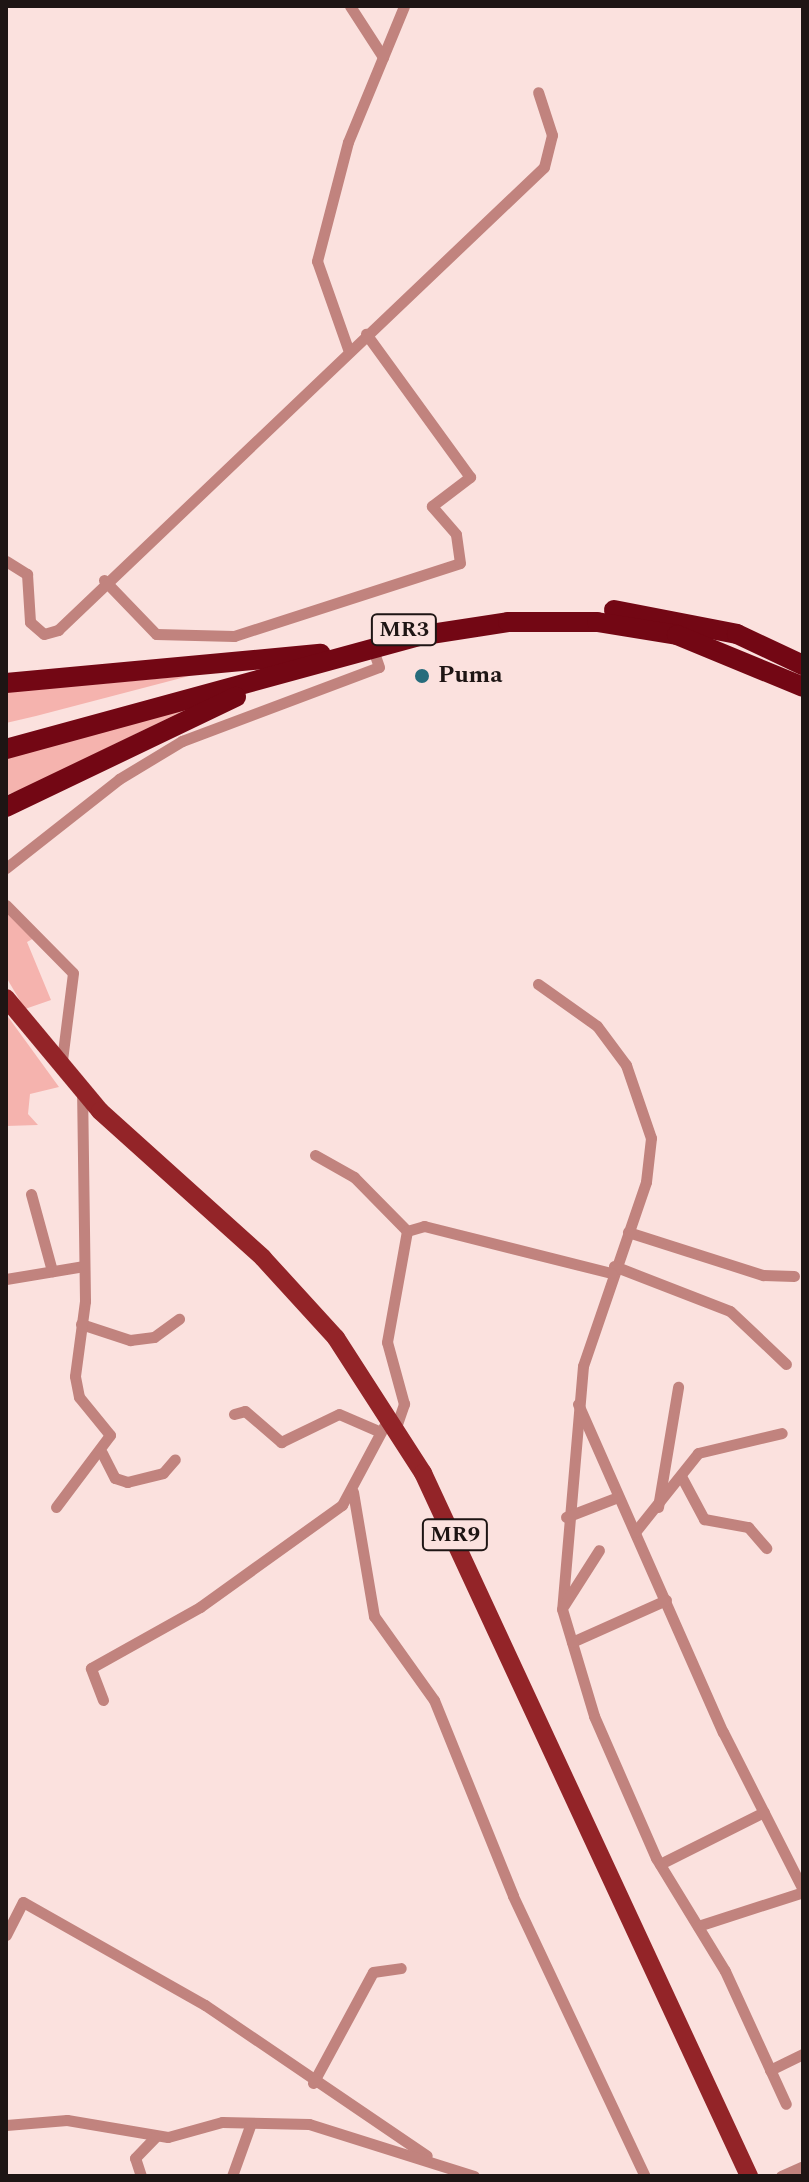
<!DOCTYPE html>
<style>
body{margin:0}
#map{position:relative;width:809px;height:2182px;overflow:hidden;background:#fbe1de;font-family:Spectral,serif}
div>[style]{position:absolute}
.green>*{inset:0;background:#f5b3ae}
.street>*{height:11px;margin:-5.5px;padding:0 5.5px;transform-origin:5.5px;border-radius:5.5px;background:#c1837e}
.primary>*{height:18px;margin:-9px;padding:0 9px;transform-origin:9px;border-radius:9px;background:#932428}
.highway>*{height:20px;margin:-10px;padding:0 10px;transform-origin:10px;border-radius:10px;background:#730714}
.dots>*{width:22px;height:22px;translate:-50% -50%;box-sizing:border-box;border:4px solid #fbe1de;border-radius:50%}
span{translate:-50% -50%;white-space:nowrap;text-align:center;line-height:1.15;-webkit-text-stroke:6px #fbe1de;paint-order:stroke}
.shield-label span{padding:2px 6px;background:#fbe1de;border:2px solid;border-radius:6px;-webkit-text-stroke-width:0}
.shield-label{font-size:22px;color:#1e1514;font-weight:700}
.poi-label{font-size:24px;color:#1e1514;font-weight:700}
.left{translate:0 -50%;text-align:left}
.frame{position:absolute;inset:0;border:8px solid #1e1514;pointer-events:none}
</style>
<div id="map">
<div class="green">
<div style="clip-path:polygon(189px 676px,36px 716px,6px 723px,6px 692px)"></div>
<div style="clip-path:polygon(193px 706px,23px 789px,6px 795px,6px 753px)"></div>
<div style="clip-path:polygon(6px 910px,36px 937px,27px 942px,51px 1000px,25px 1009px,6px 977px)"></div>
<div style="clip-path:polygon(6px 1014px,59px 1087px,30px 1094px,28px 1114px,38px 1125px,6px 1126px)"></div>
</div>
<div class="street">
<div style="left:350px;top:6px;width:61px;rotate:57.1deg"></div>
<div style="left:348px;top:349px;width:93px;rotate:-109.4deg"></div>
<div style="left:317px;top:261px;width:123px;rotate:-75.4deg"></div>
<div style="left:348px;top:142px;width:147px;rotate:-67.6deg"></div>
<div style="left:6px;top:561px;width:25px;rotate:32deg"></div>
<div style="left:27px;top:574px;width:48px;rotate:86.4deg"></div>
<div style="left:30px;top:622px;width:18px;rotate:41deg"></div>
<div style="left:44px;top:634px;width:15px;rotate:-16deg"></div>
<div style="left:58px;top:630px;width:671px;rotate:-43.61deg"></div>
<div style="left:544px;top:167px;width:33px;rotate:-76deg"></div>
<div style="left:552px;top:135px;width:45px;rotate:-108deg"></div>
<div style="left:104px;top:580px;width:75px;rotate:46.1deg"></div>
<div style="left:156px;top:634px;width:78px;rotate:1.5deg"></div>
<div style="left:234px;top:636px;width:237px;rotate:-17.9deg"></div>
<div style="left:460px;top:563px;width:29px;rotate:-98deg"></div>
<div style="left:456px;top:534px;width:37px;rotate:-131deg"></div>
<div style="left:432px;top:506px;width:48px;rotate:-37.3deg"></div>
<div style="left:470px;top:477px;width:177px;rotate:-126deg"></div>
<div style="left:6px;top:868px;width:144px;rotate:-38.2deg"></div>
<div style="left:119px;top:779px;width:74px;rotate:-31.1deg"></div>
<div style="left:182px;top:741px;width:210px;rotate:-20.6deg"></div>
<div style="left:379px;top:667px;width:18px;rotate:-109deg"></div>
<div style="left:6px;top:905px;width:95px;rotate:45.4deg"></div>
<div style="left:73px;top:973px;width:96px;rotate:97.2deg"></div>
<div style="left:538px;top:984px;width:72px;rotate:35.4deg"></div>
<div style="left:597px;top:1026px;width:49px;rotate:53.4deg"></div>
<div style="left:626px;top:1065px;width:77px;rotate:71.1deg"></div>
<div style="left:651px;top:1138px;width:44px;rotate:96.5deg"></div>
<div style="left:646px;top:1182px;width:194px;rotate:108.9deg"></div>
<div style="left:583px;top:1366px;width:244px;rotate:94.9deg"></div>
<div style="left:562px;top:1609px;width:112px;rotate:73.3deg"></div>
<div style="left:594px;top:1716px;width:155px;rotate:66.4deg"></div>
<div style="left:656px;top:1858px;width:132px;rotate:58.6deg"></div>
<div style="left:725px;top:1971px;width:146px;rotate:65.4deg"></div>
<div style="left:315px;top:1155px;width:45px;rotate:29.4deg"></div>
<div style="left:354px;top:1177px;width:76px;rotate:45.5deg"></div>
<div style="left:31px;top:1194px;width:80px;rotate:74.7deg"></div>
<div style="left:628px;top:1232px;width:142px;rotate:17.7deg"></div>
<div style="left:763px;top:1275px;width:31px;rotate:2deg"></div>
<div style="left:614px;top:1266px;width:124px;rotate:21.2deg"></div>
<div style="left:730px;top:1311px;width:77px;rotate:43.4deg"></div>
<div style="left:6px;top:1279px;width:79px;rotate:-9.5deg"></div>
<div style="left:81px;top:1324px;width:52px;rotate:18.1deg"></div>
<div style="left:130px;top:1340px;width:24px;rotate:-7deg"></div>
<div style="left:154px;top:1337px;width:31px;rotate:-36deg"></div>
<div style="left:578px;top:1404px;width:359px;rotate:66.2deg"></div>
<div style="left:723px;top:1732px;width:177px;rotate:63.1deg"></div>
<div style="left:234px;top:1414px;width:11px;rotate:-15deg"></div>
<div style="left:245px;top:1411px;width:48px;rotate:40.7deg"></div>
<div style="left:281px;top:1442px;width:64px;rotate:-25.8deg"></div>
<div style="left:339px;top:1414px;width:40px;rotate:23.4deg"></div>
<div style="left:395px;top:1430px;width:28px;rotate:-71deg"></div>
<div style="left:404px;top:1404px;width:64px;rotate:-105.3deg"></div>
<div style="left:387px;top:1342px;width:113px;rotate:-79.8deg"></div>
<div style="left:407px;top:1231px;width:18px;rotate:-16deg"></div>
<div style="left:424px;top:1226px;width:193px;rotate:14.1deg"></div>
<div style="left:102px;top:1453px;width:28px;rotate:63deg"></div>
<div style="left:115px;top:1478px;width:13px;rotate:18deg"></div>
<div style="left:127px;top:1482px;width:37px;rotate:-14deg"></div>
<div style="left:163px;top:1473px;width:18px;rotate:-49deg"></div>
<div style="left:681px;top:1476px;width:49px;rotate:61.9deg"></div>
<div style="left:704px;top:1519px;width:45px;rotate:10.3deg"></div>
<div style="left:748px;top:1527px;width:28px;rotate:49deg"></div>
<div style="left:353px;top:1492px;width:126px;rotate:80.4deg"></div>
<div style="left:374px;top:1616px;width:103px;rotate:54.5deg"></div>
<div style="left:434px;top:1700px;width:211px;rotate:68deg"></div>
<div style="left:513px;top:1896px;width:310px;rotate:64.8deg"></div>
<div style="left:56px;top:1507px;width:90px;rotate:-53.1deg"></div>
<div style="left:110px;top:1435px;width:49px;rotate:-129.2deg"></div>
<div style="left:79px;top:1397px;width:21px;rotate:-101deg"></div>
<div style="left:75px;top:1376px;width:76px;rotate:-82.4deg"></div>
<div style="left:85px;top:1301px;width:209px;rotate:-90.8deg"></div>
<div style="left:658px;top:1507px;width:122px;rotate:-80.5deg"></div>
<div style="left:566px;top:1517px;width:56px;rotate:-21deg"></div>
<div style="left:635px;top:1532px;width:101px;rotate:-51.4deg"></div>
<div style="left:698px;top:1453px;width:86px;rotate:-13.4deg"></div>
<div style="left:564px;top:1605px;width:65px;rotate:-57.5deg"></div>
<div style="left:572px;top:1642px;width:103px;rotate:-24.1deg"></div>
<div style="left:103px;top:1700px;width:34px;rotate:-111deg"></div>
<div style="left:91px;top:1668px;width:125px;rotate:-29.2deg"></div>
<div style="left:200px;top:1607px;width:175px;rotate:-35.7deg"></div>
<div style="left:342px;top:1505px;width:98px;rotate:-61.9deg"></div>
<div style="left:660px;top:1864px;width:116px;rotate:-26.6deg"></div>
<div style="left:698px;top:1926px;width:110px;rotate:-17.9deg"></div>
<div style="left:6px;top:1935px;width:37px;rotate:-63deg"></div>
<div style="left:23px;top:1902px;width:209px;rotate:29.5deg"></div>
<div style="left:205px;top:2005px;width:268px;rotate:34.2deg"></div>
<div style="left:770px;top:2070px;width:37px;rotate:-26deg"></div>
<div style="left:313px;top:2083px;width:126px;rotate:-61.6deg"></div>
<div style="left:373px;top:1972px;width:28px;rotate:-8deg"></div>
<div style="left:6px;top:2125px;width:61px;rotate:-4.7deg"></div>
<div style="left:67px;top:2120px;width:102px;rotate:9.6deg"></div>
<div style="left:168px;top:2137px;width:56px;rotate:-15.5deg"></div>
<div style="left:222px;top:2122px;width:87px;rotate:1.3deg"></div>
<div style="left:309px;top:2124px;width:173px;rotate:17.5deg"></div>
<div style="left:141px;top:2176px;width:19px;rotate:-108deg"></div>
<div style="left:135px;top:2158px;width:29px;rotate:-46deg"></div>
<div style="left:232px;top:2176px;width:56px;rotate:-70.3deg"></div>
<div style="left:781px;top:2176px;width:24px;rotate:-24deg"></div>
</div>
<div class="primary">
<div style="left:6px;top:998px;width:147px;rotate:50.2deg"></div>
<div style="left:100px;top:1111px;width:219px;rotate:42deg"></div>
<div style="left:263px;top:1258px;width:108px;rotate:47.6deg"></div>
<div style="left:336px;top:1338px;width:161px;rotate:57.2deg"></div>
<div style="left:423px;top:1473px;width:775px;rotate:65.12deg"></div>
</div>
<div class="highway">
<div style="left:614px;top:610px;width:125px;rotate:11deg"></div>
<div style="left:737px;top:634px;width:73px;rotate:25.2deg"></div>
<div style="left:6px;top:683px;width:316px;rotate:-5.3deg"></div>
<div style="left:6px;top:749px;width:427px;rotate:-15.3deg"></div>
<div style="left:418px;top:636px;width:91px;rotate:-8.8deg"></div>
<div style="left:508px;top:622px;width:89px"></div>
<div style="left:597px;top:622px;width:81px;rotate:9.2deg"></div>
<div style="left:677px;top:635px;width:136px;rotate:22.4deg"></div>
<div style="left:6px;top:807px;width:255px;rotate:-25.6deg"></div>
</div>
<div class="dots">
<div style="left:422px;top:676px;background:#276c7c"></div>
</div>
<div class="shield-label">
<span style="left:404px;top:630px">MR3</span>
<span style="left:455px;top:1535px">MR9</span>
</div>
<div class="poi-label">
<span class="left" style="left:438px;top:676px">Puma</span>
</div>
<div class="frame"></div>
</div>
